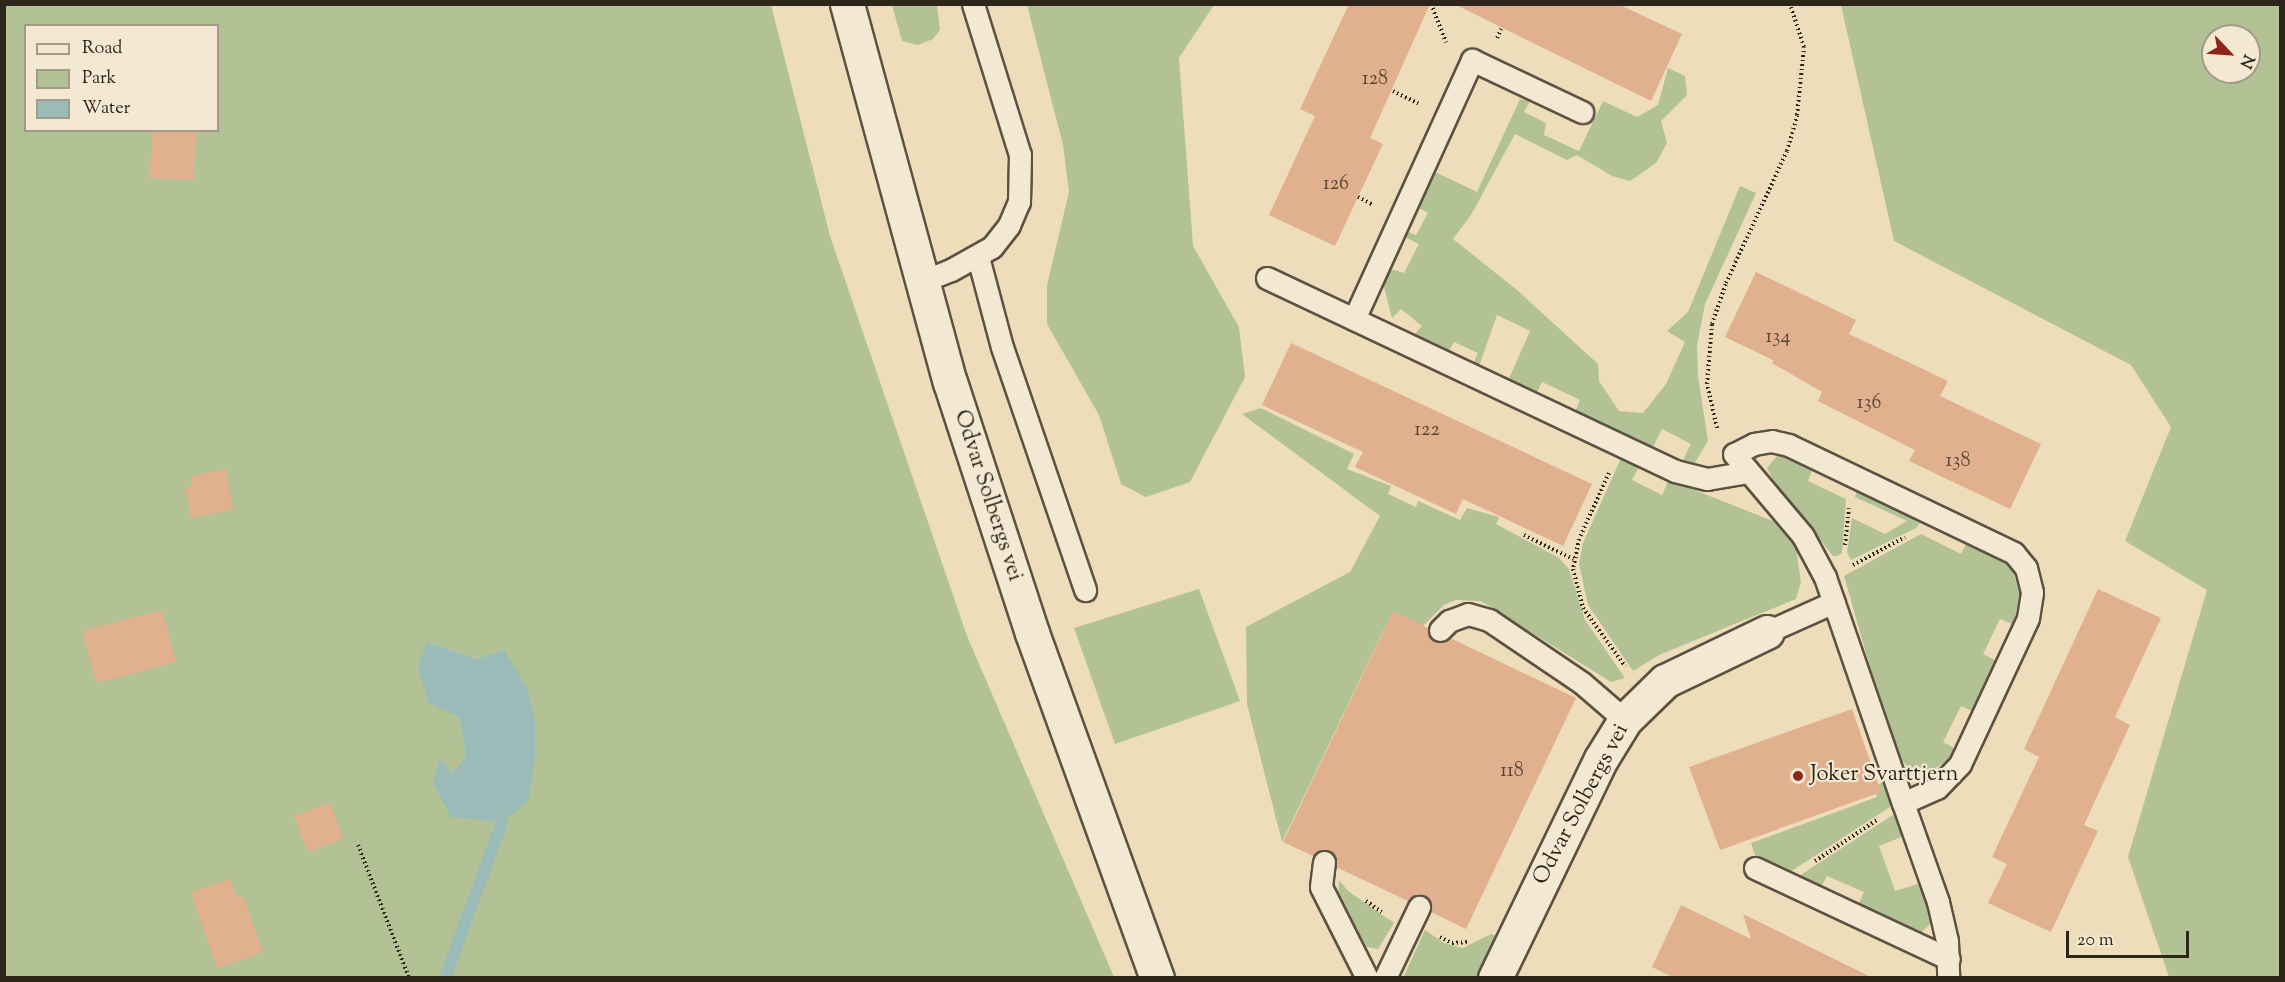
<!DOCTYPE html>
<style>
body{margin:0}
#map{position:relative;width:2285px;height:982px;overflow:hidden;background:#edddbb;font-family:"Sorts Mill Goudy",serif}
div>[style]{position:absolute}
.green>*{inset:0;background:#b2c295}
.water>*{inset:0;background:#9abbb7}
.stream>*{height:12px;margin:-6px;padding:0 6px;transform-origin:6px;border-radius:6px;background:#9abbb7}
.building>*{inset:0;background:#e1b08e}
.path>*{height:4px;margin-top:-2px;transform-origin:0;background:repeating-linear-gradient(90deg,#2d241a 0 1.5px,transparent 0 4.5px)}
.roads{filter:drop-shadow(2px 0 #5d5242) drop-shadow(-2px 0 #5d5242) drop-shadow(0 2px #5d5242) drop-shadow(0 -2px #5d5242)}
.lane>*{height:21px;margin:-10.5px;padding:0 10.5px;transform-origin:10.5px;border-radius:10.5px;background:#f3e9d3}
.street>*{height:33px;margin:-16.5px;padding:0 16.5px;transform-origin:16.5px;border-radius:16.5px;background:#f3e9d3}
.secondary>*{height:33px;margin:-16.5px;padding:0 16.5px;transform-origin:16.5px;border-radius:16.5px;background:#f3e9d3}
.dots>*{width:16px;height:16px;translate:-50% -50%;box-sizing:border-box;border:3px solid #f3e9d3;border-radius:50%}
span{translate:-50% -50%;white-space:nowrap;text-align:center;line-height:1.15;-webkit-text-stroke:4.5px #f3e9d3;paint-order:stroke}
.number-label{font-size:20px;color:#5a4737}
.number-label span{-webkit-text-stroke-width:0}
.street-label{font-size:22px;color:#2d241a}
.poi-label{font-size:22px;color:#2d241a}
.left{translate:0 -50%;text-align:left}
.frame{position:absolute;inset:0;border:6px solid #2d241a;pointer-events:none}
.legend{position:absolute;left:24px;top:24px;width:195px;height:108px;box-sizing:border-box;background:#f3e9d3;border:2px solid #a49a89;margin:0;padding:8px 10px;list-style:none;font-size:18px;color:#2d241a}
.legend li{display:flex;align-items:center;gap:12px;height:30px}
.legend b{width:30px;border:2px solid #a49a89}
.north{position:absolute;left:2201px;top:24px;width:60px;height:60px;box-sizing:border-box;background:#f3e9d3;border:2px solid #a49a89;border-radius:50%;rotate:115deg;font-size:16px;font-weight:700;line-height:24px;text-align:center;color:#2d241a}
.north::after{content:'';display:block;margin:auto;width:21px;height:27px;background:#8f2418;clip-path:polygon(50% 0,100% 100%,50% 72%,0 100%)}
.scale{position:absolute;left:2066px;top:931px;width:123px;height:27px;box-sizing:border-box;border:3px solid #2d241a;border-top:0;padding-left:8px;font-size:18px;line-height:21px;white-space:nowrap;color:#2d241a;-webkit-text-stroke:4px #f3e9d3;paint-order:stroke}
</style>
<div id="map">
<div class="green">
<div style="clip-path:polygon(evenodd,5px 5px,771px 5px,830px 236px,967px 636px,1114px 977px,5px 978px,5px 5px,26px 26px,218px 26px,218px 130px,26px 130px,26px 26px,5px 5px,427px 642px,478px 659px,502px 822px,439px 760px,453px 772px,466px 757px,459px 717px,428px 702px,427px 642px)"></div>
<div style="clip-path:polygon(892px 5px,937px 5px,940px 30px,933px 39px,918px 45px,902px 41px)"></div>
<div style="clip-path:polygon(1027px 5px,1214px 5px,1179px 58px,1193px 246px,1239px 327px,1245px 377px,1190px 482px,1146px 497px,1121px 484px,1099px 415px,1047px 324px,1047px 285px,1069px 192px,1063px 145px)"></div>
<div style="clip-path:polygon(evenodd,1841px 5px,2280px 5px,2280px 977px,2169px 977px,2128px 857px,2207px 590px,2125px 541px,2171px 427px,2131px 365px,1894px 241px,1841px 5px,2213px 36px,2249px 36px,2249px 72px,2213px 72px,2213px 36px)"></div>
<div style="clip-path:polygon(1668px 68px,1685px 76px,1687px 95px,1661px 121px,1667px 143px,1656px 163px,1630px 181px,1612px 176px,1577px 155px,1567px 160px,1515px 134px,1471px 215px,1453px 239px,1517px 290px,1598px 364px,1599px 381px,1619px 411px,1643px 413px,1666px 384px,1685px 342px,1667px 331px,1688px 312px,1740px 186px,1756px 193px,1705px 304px,1697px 345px,1698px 376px,1708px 441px,1694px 464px,1682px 462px,1691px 444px,1662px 429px,1653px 447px,1575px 412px,1580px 400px,1542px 382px,1536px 394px,1508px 381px,1530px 331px,1497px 315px,1479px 366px,1473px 364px,1478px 353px,1454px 342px,1448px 353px,1413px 336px,1422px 326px,1401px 309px,1392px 318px,1383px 283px,1388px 268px,1404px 273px,1419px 244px,1403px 236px,1406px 231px,1416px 235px,1428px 213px,1417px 207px,1435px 172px,1477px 192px,1520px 99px,1530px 101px,1524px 112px,1546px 123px,1544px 135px,1579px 151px,1603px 101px,1637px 117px,1658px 105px)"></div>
<div style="clip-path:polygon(1261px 408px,1354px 454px,1347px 469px,1391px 486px,1388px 494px,1416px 507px,1418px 501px,1460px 520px,1467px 508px,1499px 517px,1496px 524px,1559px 558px,1569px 569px,1585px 620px,1625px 678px,1611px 682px,1481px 601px,1456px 600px,1444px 605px,1414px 635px,1387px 623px,1282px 842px,1247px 704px,1246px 627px,1350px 572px,1380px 516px,1242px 414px)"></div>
<div style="clip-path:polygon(1779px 454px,1813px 468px,1808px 481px,1846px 499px,1842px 553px,1837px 556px,1833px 556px,1773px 480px,1767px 468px)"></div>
<div style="clip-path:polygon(1621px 458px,1639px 467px,1632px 480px,1662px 495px,1669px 480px,1773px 521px,1796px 548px,1801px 582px,1796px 599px,1659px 655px,1633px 671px,1588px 605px,1579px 564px,1583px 543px)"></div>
<div style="clip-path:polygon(1857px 490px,1922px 520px,1916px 528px,1851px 560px,1847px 552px,1852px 518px,1885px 534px,1907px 521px,1855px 497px)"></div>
<div style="clip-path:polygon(1921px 534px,1961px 554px,1967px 542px,2000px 558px,2012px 570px,2020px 592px,2018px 609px,2012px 624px,2000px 619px,1983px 654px,1995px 660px,1972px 711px,1961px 706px,1943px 742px,1954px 748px,1950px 759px,1925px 774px,1907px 766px,1894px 751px,1844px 576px)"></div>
<div style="clip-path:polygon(1199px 589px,1240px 701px,1115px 744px,1074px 628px)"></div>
<div style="clip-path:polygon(1882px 783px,1888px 788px,1893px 805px,1790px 872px,1755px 856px,1751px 843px,1877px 797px,1873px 786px)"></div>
<div style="clip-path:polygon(1896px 813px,1904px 836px,1879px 846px,1895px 891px,1921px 883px,1933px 916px,1932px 922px,1921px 933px,1859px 903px,1864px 892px,1827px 876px,1821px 887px,1799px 876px)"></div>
<div style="clip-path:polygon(1339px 880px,1348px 891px,1394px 923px,1378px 949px,1367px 947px,1346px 914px,1338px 896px)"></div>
<div style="clip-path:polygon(1425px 930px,1444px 943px,1463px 948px,1491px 934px,1498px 936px,1478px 977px,1403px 978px)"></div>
</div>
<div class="water">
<div style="clip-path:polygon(427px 642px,478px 659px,504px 650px,527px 687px,535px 721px,535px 758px,528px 802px,502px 822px,451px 817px,433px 783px,439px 759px,453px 772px,466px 757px,459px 717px,428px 703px,418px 666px)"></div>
</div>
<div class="stream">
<div style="left:445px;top:978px;width:166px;rotate:-69.9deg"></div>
</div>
<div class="building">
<div style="clip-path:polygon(1349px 4px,1430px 4px,1370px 138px,1383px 144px,1335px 246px,1269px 215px,1315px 116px,1300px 109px)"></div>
<div style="clip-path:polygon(1454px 4px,1618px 4px,1682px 34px,1651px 101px)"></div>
<div style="clip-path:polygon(153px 130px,197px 132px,193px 180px,149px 178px)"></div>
<div style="clip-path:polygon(1756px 272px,1856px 320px,1849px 334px,1948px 381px,1940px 396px,2041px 444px,2010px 509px,1909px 461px,1915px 450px,1818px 401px,1822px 392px,1772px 363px,1773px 360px,1725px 337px)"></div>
<div style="clip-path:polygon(1291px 343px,1592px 484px,1563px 546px,1463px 499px,1456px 514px,1355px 467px,1363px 452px,1262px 405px)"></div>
<div style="clip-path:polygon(226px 469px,233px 510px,191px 518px,185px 487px,192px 485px,191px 476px)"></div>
<div style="clip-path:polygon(2098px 589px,2161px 618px,2115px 717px,2130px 725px,2084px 825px,2098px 831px,2051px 932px,1988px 903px,2007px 864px,1992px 857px,2039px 757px,2024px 749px)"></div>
<div style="clip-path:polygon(162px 610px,176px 662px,96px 683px,82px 631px)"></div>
<div style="clip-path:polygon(1393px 611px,1428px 628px,1436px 642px,1450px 638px,1576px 698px,1466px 929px,1431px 912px,1430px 900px,1425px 896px,1417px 894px,1408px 901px,1336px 867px,1331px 852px,1320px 850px,1313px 856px,1283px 842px)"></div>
<div style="clip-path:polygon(1852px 709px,1881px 792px,1720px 850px,1689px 767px)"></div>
<div style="clip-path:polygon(330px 803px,343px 839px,308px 852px,294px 816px)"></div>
<div style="clip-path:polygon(230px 879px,237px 898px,243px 896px,263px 952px,217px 968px,191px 892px)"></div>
<div style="clip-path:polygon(1681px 905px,1751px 939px,1743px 914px,1873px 978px,1674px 978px,1652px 967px)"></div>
</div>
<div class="path">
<div style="left:1431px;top:4px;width:41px;rotate:68.5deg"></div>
<div style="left:1497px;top:38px;width:10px;rotate:-66deg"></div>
<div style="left:1393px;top:91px;width:28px;rotate:26deg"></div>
<div style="left:1358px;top:197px;width:16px;rotate:27deg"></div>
<div style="left:1717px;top:428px;width:45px;rotate:-102.8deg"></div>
<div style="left:1707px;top:384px;width:60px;rotate:-85.2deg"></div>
<div style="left:1712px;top:324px;width:43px;rotate:-71.1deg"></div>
<div style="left:1726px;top:283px;width:145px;rotate:-65.2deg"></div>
<div style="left:1787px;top:151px;width:37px;rotate:-74deg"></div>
<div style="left:1797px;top:115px;width:68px;rotate:-84.1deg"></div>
<div style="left:1804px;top:47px;width:45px;rotate:-108deg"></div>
<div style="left:1609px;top:473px;width:72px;rotate:114.4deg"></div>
<div style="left:1579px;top:539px;width:31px;rotate:101deg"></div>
<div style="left:1573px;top:569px;width:40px;rotate:75.6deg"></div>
<div style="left:1583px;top:608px;width:72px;rotate:54.1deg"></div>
<div style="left:1524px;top:535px;width:55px;rotate:26.1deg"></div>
<div style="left:1845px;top:545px;width:37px;rotate:-84deg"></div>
<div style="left:1853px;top:565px;width:59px;rotate:-28.3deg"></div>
<div style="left:358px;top:845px;width:142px;rotate:69deg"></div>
<div style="left:1815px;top:861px;width:74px;rotate:-33.5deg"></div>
<div style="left:1366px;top:901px;width:19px;rotate:35deg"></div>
<div style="left:1440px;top:937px;width:13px;rotate:27deg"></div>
<div style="left:1452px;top:943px;width:18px;rotate:-3deg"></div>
</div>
<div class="roads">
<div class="lane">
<div style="left:978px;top:257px;width:93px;rotate:75.1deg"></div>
<div style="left:1002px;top:347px;width:257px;rotate:71.1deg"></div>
<div style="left:1267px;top:278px;width:451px;rotate:25.3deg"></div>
<div style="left:1675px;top:471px;width:33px;rotate:14deg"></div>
<div style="left:1707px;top:479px;width:42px;rotate:-9.7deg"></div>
<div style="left:921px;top:282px;width:32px;rotate:-22deg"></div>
<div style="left:951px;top:270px;width:47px;rotate:-29.3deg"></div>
<div style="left:992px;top:247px;width:28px;rotate:-52deg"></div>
<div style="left:1009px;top:225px;width:25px;rotate:-67deg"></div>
<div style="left:1019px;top:202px;width:47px;rotate:-88.8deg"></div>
<div style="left:1020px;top:155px;width:158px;rotate:-107.3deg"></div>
<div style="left:1354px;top:319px;width:285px;rotate:-65.5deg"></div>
<div style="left:1472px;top:60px;width:122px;rotate:25.3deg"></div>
<div style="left:1440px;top:630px;width:13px;rotate:-45deg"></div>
<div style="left:1449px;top:621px;width:20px;rotate:-20deg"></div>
<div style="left:1468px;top:614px;width:22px;rotate:16deg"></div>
<div style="left:1489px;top:620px;width:112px;rotate:34.1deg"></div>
<div style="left:1582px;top:683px;width:57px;rotate:40.7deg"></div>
<div style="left:1767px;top:632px;width:73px;rotate:-24.1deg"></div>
<div style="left:1903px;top:803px;width:37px;rotate:-24deg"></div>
<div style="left:1937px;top:788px;width:33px;rotate:-46deg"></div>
<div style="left:1960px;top:764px;width:161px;rotate:-65deg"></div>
<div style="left:2028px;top:618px;width:26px;rotate:-81deg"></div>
<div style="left:2032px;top:592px;width:25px;rotate:-104deg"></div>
<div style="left:2026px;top:568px;width:19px;rotate:-129deg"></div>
<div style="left:2014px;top:553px;width:250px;rotate:-154.4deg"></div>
<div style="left:1789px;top:445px;width:17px;rotate:-167deg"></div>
<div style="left:1772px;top:441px;width:18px;rotate:171deg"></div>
<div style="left:1754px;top:444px;width:22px;rotate:153deg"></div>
<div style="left:1734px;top:454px;width:107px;rotate:49.9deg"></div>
<div style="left:1803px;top:536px;width:47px;rotate:61.8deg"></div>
<div style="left:1825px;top:577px;width:239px;rotate:71deg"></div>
<div style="left:1903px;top:803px;width:105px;rotate:70.5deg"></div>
<div style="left:1938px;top:902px;width:40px;rotate:77deg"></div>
<div style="left:1947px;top:941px;width:37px;rotate:88deg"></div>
<div style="left:1324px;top:862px;width:25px;rotate:97deg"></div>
<div style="left:1321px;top:887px;width:102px;rotate:63.2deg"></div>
<div style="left:1755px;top:868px;width:214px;rotate:25.1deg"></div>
<div style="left:1385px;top:978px;width:79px;rotate:-64.4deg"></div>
</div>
<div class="street">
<div style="left:1495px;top:978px;width:243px;rotate:-64.2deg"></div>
<div style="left:1601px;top:759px;width:46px;rotate:-58.4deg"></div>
<div style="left:1625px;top:720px;width:56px;rotate:-44.3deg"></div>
<div style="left:1665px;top:681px;width:113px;rotate:-25.7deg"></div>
</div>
<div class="secondary">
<div style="left:847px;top:4px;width:392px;rotate:74.8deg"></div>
<div style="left:950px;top:382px;width:264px;rotate:71.9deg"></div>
<div style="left:1032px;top:633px;width:367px;rotate:70.1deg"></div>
</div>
</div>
<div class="dots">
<div style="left:1798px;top:776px;background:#8f2418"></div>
</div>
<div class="number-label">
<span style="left:1375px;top:79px">128</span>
<span style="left:1336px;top:184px">126</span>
<span style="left:1778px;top:337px">134</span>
<span style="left:1869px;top:403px">136</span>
<span style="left:1427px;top:430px">122</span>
<span style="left:1958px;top:461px">138</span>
<span style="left:1512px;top:771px">118</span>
</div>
<div class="street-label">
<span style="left:987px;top:496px;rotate:72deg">Odvar Solbergs vei</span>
<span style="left:1582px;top:805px;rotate:-62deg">Odvar Solbergs vei</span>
</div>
<div class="poi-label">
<span class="left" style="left:1810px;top:776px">Joker Svarttjern</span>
</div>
<div class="frame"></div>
<ul class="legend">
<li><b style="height:8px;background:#f3e9d3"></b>Road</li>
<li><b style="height:16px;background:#b2c295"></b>Park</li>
<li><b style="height:16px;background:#9abbb7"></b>Water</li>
</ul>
<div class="north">N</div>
<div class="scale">20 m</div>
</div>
